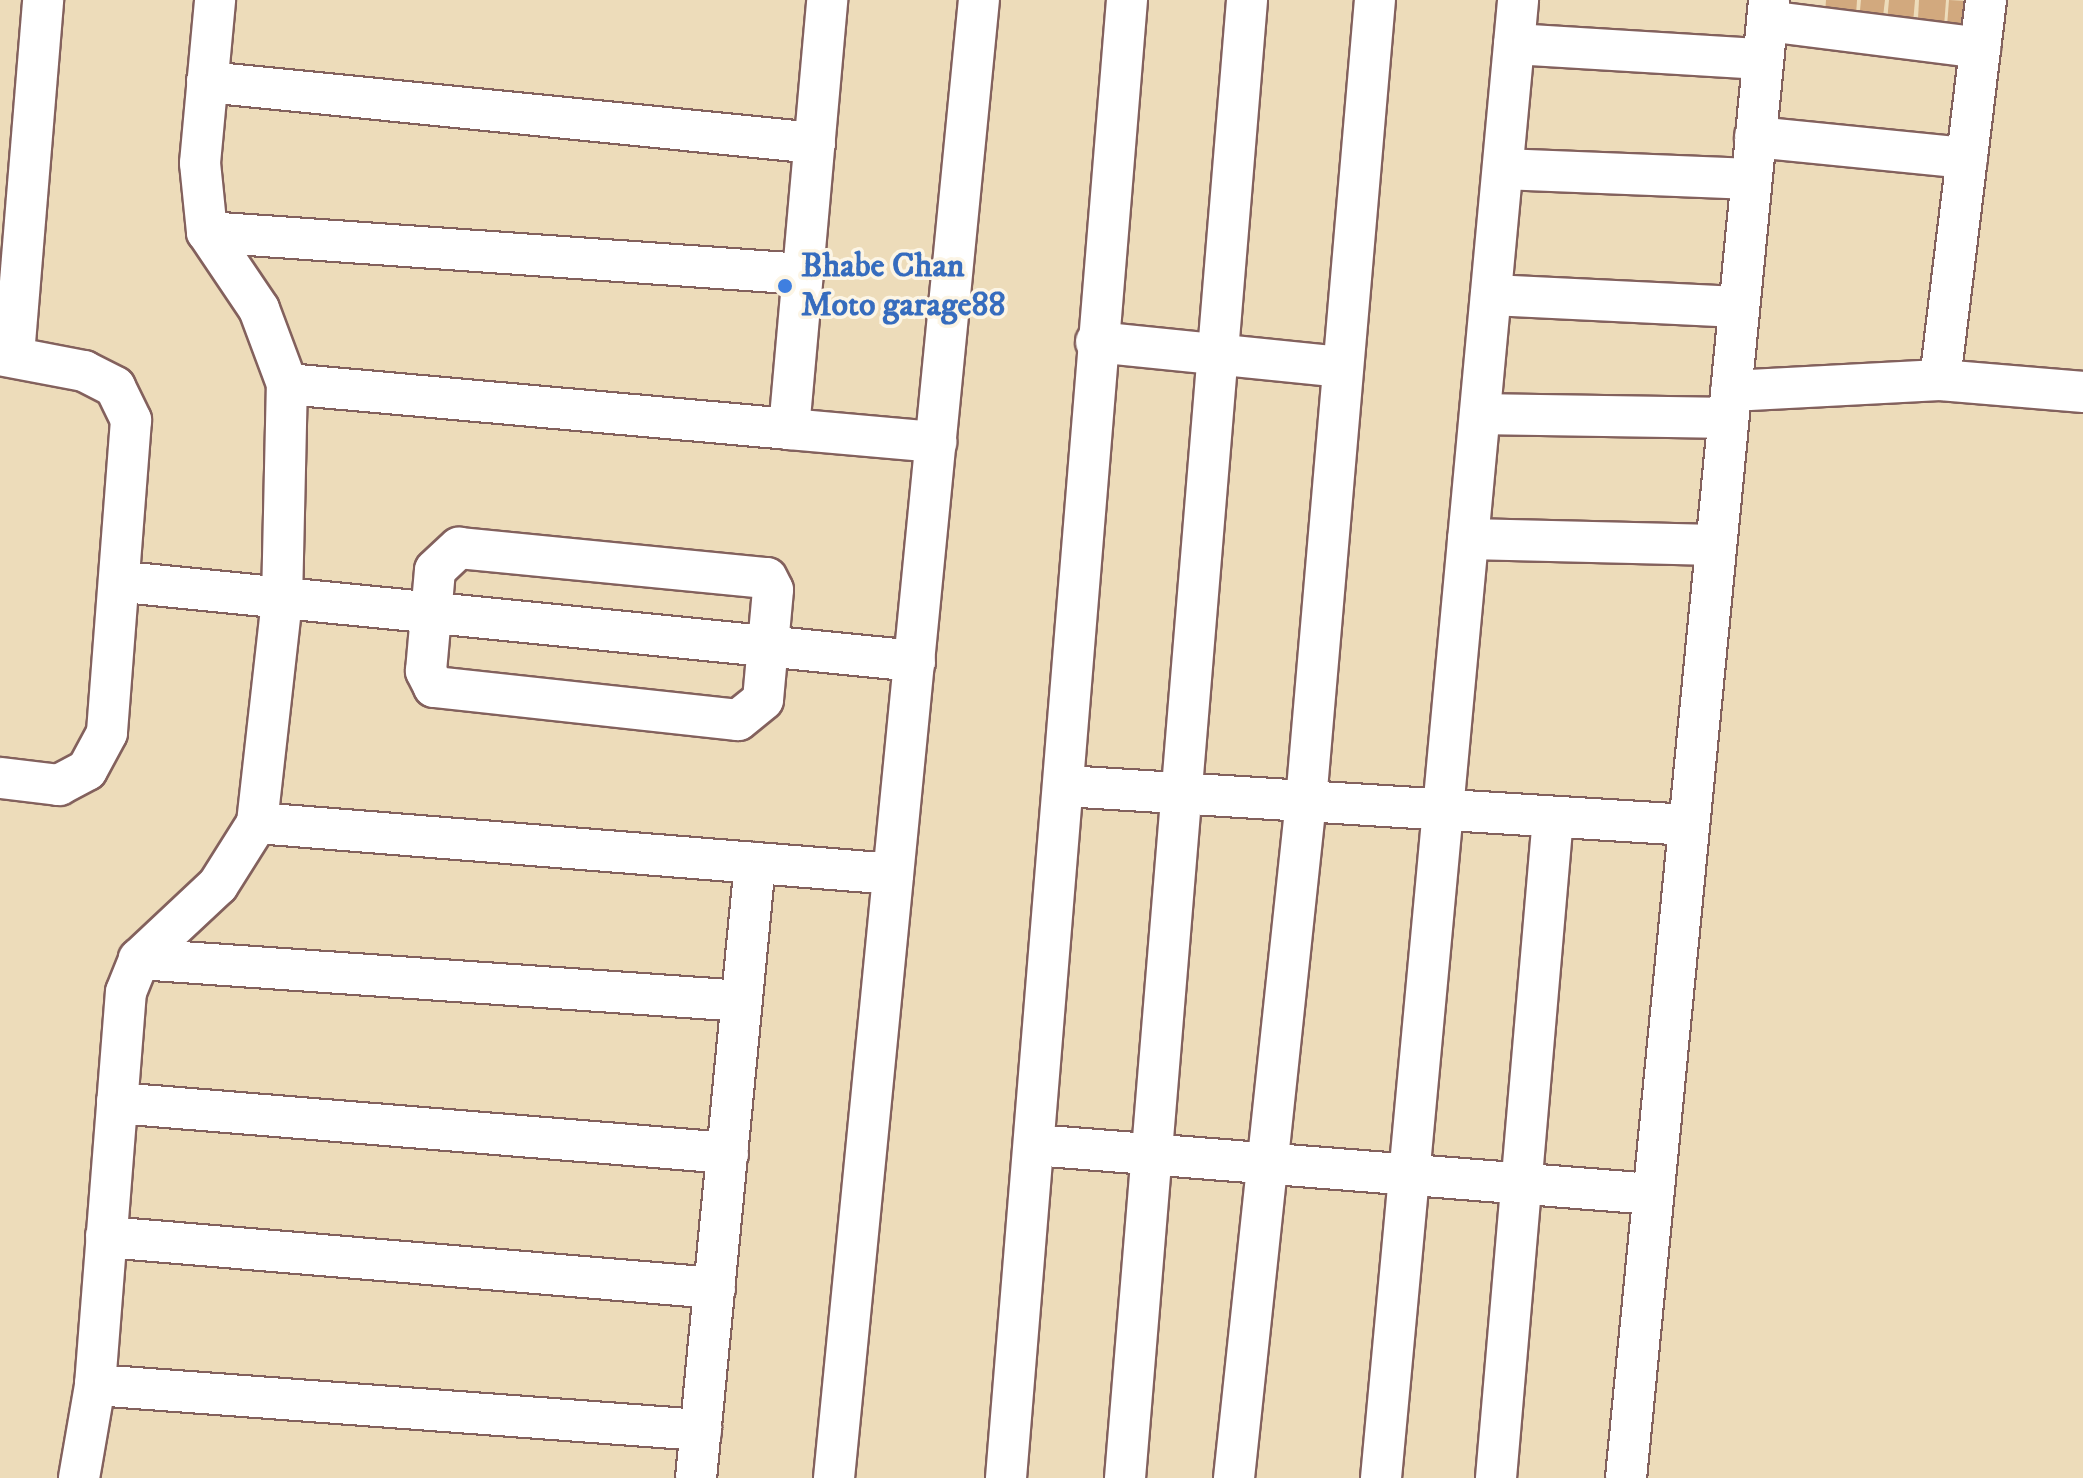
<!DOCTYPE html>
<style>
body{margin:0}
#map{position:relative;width:2083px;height:1478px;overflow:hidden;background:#eddcba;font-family:"IM FELL DW Pica",serif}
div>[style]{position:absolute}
.building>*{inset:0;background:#d2a97e}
.roads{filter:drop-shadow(2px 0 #83615d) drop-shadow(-2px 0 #83615d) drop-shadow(0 2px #83615d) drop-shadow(0 -2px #83615d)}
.minor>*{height:40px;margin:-20px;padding:0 20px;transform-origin:20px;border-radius:20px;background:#fff}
.dots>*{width:22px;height:22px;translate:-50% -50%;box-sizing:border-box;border:4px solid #fcf5e5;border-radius:50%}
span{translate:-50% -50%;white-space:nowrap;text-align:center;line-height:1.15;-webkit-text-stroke:7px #fcf5e5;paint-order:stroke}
.shop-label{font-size:34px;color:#366cbe;font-weight:700}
.left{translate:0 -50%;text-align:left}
</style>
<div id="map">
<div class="building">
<div style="clip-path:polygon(1826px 0,1857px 0,1855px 30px,1824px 28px)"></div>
<div style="clip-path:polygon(1861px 0,1885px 0,1881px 33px,1858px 31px)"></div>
<div style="clip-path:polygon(1889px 0,1915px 0,1912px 35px,1886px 33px)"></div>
<div style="clip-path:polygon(1919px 0,1946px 0,1943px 40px,1917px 38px)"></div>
<div style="clip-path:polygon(1949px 0,1983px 2px,1979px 42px,1946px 40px)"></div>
</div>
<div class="roads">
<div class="minor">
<div style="left:1767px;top:21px;width:215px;rotate:7.2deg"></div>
<div style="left:1514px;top:44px;width:248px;rotate:3.5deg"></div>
<div style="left:207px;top:82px;width:611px;rotate:5.73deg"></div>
<div style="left:1755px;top:137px;width:213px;rotate:5.7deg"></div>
<div style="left:1503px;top:169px;width:248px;rotate:2.3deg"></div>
<div style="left:207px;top:232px;width:597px;rotate:4.03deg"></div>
<div style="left:1491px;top:295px;width:248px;rotate:2.8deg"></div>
<div style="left:1096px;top:342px;width:248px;rotate:5.8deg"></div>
<div style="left:0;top:355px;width:86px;rotate:10.8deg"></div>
<div style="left:84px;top:371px;width:35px;rotate:27deg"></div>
<div style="left:115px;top:387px;width:37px;rotate:64deg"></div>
<div style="left:131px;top:420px;width:314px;rotate:94.4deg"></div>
<div style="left:107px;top:733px;width:42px;rotate:118.4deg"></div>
<div style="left:87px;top:770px;width:32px;rotate:152deg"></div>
<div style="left:59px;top:785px;width:59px;rotate:-173.2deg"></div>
<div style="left:14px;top:355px;width:356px;rotate:-85.3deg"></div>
<div style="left:1940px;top:380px;width:383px;rotate:-83.1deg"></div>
<div style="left:287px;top:384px;width:504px;rotate:5.12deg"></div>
<div style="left:789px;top:429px;width:431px;rotate:-84.9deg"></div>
<div style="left:1731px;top:391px;width:209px;rotate:-3deg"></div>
<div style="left:1940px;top:380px;width:144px;rotate:4.8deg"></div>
<div style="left:1480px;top:414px;width:248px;rotate:0.9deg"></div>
<div style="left:789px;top:429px;width:148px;rotate:5.1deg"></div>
<div style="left:1468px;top:539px;width:248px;rotate:1.4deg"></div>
<div style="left:459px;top:548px;width:309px;rotate:5.6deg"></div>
<div style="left:767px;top:578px;width:13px;rotate:63deg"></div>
<div style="left:773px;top:590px;width:110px;rotate:95.2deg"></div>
<div style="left:763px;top:700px;width:32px;rotate:141deg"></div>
<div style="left:738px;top:720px;width:306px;rotate:-173.8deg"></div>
<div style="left:434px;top:687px;width:18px;rotate:-117deg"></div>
<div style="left:426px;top:671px;width:101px;rotate:-84.9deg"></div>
<div style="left:435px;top:570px;width:33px;rotate:-43deg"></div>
<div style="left:124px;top:582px;width:795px;rotate:5.7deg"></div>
<div style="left:1065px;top:786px;width:624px;rotate:3.58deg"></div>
<div style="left:257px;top:823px;width:638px;rotate:4.58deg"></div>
<div style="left:139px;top:959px;width:604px;rotate:3.98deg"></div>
<div style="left:117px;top:1103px;width:613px;rotate:4.68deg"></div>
<div style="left:1034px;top:1145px;width:621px;rotate:4.53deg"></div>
<div style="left:106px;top:1237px;width:611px;rotate:4.79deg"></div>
<div style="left:95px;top:1385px;width:608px;rotate:4.25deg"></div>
<div style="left:79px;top:1478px;width:94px;rotate:-80.2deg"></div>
<div style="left:95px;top:1385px;width:394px;rotate:-85.5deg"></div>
<div style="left:126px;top:992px;width:35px;rotate:-68deg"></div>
<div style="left:139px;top:959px;width:108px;rotate:-43.1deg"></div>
<div style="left:218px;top:885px;width:73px;rotate:-57.8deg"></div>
<div style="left:257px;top:823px;width:223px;rotate:-83.6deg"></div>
<div style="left:282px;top:601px;width:217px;rotate:-88.7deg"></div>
<div style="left:287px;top:384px;width:80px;rotate:-110.5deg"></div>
<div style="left:259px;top:309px;width:93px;rotate:-124deg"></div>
<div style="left:207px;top:232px;width:69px;rotate:-95.8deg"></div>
<div style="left:200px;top:163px;width:164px;rotate:-84.7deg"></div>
<div style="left:696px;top:1478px;width:618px;rotate:-84.52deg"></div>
<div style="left:834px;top:1478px;width:1485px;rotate:-84.4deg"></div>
<div style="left:1006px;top:1478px;width:1483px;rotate:-85.32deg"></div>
<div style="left:1125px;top:1478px;width:1483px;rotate:-85.28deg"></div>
<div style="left:1234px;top:1478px;width:681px;rotate:-83.93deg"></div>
<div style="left:1306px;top:801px;width:804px;rotate:-85.08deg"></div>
<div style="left:1381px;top:1478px;width:1484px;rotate:-84.7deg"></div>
<div style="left:1496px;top:1478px;width:663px;rotate:-85.07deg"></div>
<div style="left:1626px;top:1478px;width:1485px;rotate:-84.47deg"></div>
</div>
</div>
<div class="dots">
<div style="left:785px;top:286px;background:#3f7fe0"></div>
</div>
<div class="shop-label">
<span class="left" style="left:801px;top:286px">Bhabe Chan<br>Moto garage88</span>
</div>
</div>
